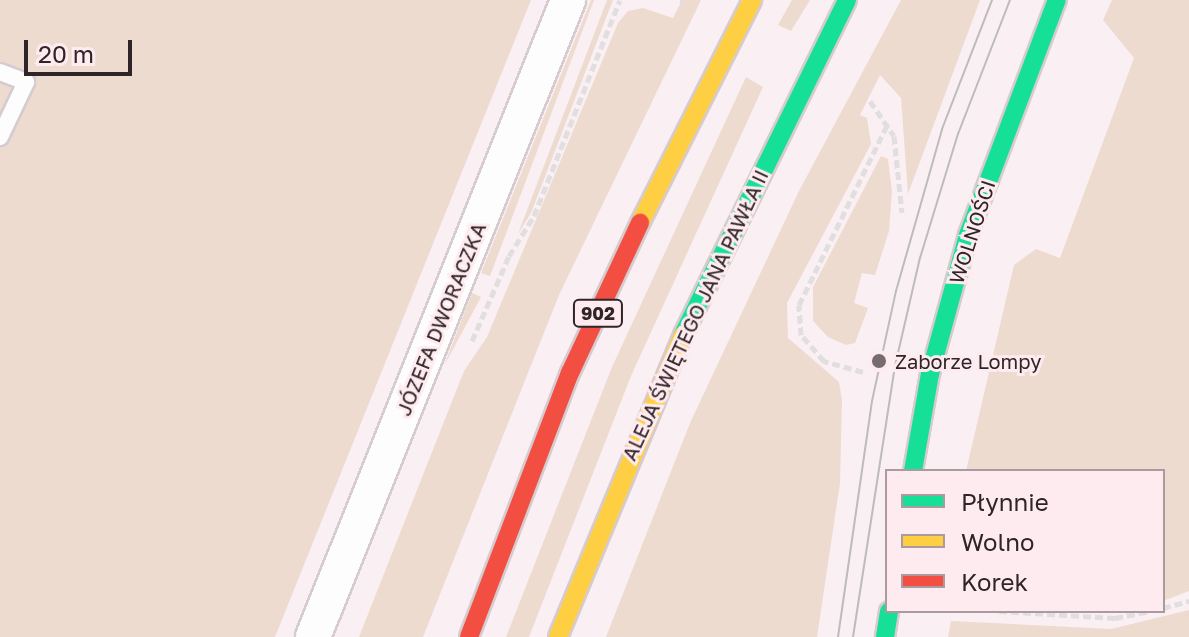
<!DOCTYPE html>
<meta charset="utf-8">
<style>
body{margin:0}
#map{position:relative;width:1189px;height:637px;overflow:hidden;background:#faeff2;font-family:"Golos Text",sans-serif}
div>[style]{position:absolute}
.green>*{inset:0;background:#eddbd0}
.path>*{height:5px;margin-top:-2.5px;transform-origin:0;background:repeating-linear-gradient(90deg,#e1dedf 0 8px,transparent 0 12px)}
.roads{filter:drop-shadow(2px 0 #d6cbce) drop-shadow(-2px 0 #d6cbce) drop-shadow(0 2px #d6cbce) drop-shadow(0 -2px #d6cbce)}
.lane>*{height:16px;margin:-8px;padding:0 8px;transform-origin:8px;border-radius:8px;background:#fefdfd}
.street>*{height:34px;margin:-17px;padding:0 17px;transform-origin:17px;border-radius:17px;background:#fefdfd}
.fast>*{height:18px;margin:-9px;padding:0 9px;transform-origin:9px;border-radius:9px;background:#16e098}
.slow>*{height:18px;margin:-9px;padding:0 9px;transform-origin:9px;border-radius:9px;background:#ffcf43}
.jam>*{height:18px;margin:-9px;padding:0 9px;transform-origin:9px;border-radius:9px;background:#f24e42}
.tram>*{height:2px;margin:-1px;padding:0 1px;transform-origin:1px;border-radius:1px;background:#bebbbc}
.dots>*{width:22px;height:22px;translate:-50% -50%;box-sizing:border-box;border:4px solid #feebf0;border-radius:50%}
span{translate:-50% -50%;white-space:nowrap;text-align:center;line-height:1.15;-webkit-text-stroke:6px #feebf0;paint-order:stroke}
.shield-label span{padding:2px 6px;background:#feebf0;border:2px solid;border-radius:6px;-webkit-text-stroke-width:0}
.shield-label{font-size:18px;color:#2f2427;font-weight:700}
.street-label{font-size:20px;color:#2f2427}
.poi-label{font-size:20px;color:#2f2427}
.left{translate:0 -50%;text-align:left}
.legend{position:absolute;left:885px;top:469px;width:280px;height:144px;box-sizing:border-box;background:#feebf0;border:2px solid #ab9ba0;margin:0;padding:10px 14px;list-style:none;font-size:24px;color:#2f2427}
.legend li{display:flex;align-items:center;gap:16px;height:40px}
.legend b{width:40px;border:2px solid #ab9ba0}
.scale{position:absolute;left:24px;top:40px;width:108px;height:36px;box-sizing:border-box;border:4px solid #2f2427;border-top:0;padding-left:10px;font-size:24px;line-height:28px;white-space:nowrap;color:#2f2427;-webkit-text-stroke:6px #feebf0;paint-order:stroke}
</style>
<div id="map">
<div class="green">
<div style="clip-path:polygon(0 0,531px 0,275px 637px,0 637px)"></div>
<div style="clip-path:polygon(591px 0,594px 0,490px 276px,481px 273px)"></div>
<div style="clip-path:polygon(607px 0,613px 0,531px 213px,518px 234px)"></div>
<div style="clip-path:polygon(682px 0,701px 0,559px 295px,423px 637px,359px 637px,464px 371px,487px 337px,618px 23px,628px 11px,643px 8px,673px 18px)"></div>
<div style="clip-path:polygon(792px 0,810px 0,791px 31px,778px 25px)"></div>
<div style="clip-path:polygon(901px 0,980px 0,908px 194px,901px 98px,880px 75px,860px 115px,867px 118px,871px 144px,787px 303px,788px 338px,839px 382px,842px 400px,840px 483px,817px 637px,606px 637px,690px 423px,799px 191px)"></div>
<div style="clip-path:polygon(1112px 0,1189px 0,1189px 591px,1163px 601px,1163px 471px,966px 471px,1014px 265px,1036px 249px,1060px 258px,1134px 58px,1103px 20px)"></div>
<div style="clip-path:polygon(746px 77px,763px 87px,631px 376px,529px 637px,506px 637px,612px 367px)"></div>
<div style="clip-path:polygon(881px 156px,888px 159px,892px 191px,889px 231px,875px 275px,862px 273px,854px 303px,868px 308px,855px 343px,846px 345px,828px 337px,813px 321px,813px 287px)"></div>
<div style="clip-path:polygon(472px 293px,481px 297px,444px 366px)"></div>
<div style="clip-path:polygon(1189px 610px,1189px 637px,948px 637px,951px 621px,1111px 629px)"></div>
</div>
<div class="path">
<div style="left:680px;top:0;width:3px;rotate:18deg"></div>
<div style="left:870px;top:101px;width:42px;rotate:55.6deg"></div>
<div style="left:894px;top:136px;width:77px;rotate:84.1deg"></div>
<div style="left:472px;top:341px;width:93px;rotate:-66.5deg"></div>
<div style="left:509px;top:256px;width:47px;rotate:-58deg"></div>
<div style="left:534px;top:216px;width:232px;rotate:-68.3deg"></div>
<div style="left:863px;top:372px;width:41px;rotate:-164.2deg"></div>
<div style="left:824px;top:361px;width:35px;rotate:-131deg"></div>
<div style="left:801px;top:335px;width:30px;rotate:-94deg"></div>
<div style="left:799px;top:305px;width:203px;rotate:-63.9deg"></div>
<div style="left:1163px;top:608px;width:27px;rotate:-15deg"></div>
<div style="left:999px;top:611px;width:116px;rotate:3.5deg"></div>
<div style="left:1115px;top:618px;width:36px;rotate:-11deg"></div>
</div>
<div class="roads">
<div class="lane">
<div style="left:0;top:72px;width:28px;rotate:21deg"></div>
<div style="left:26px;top:82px;width:61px;rotate:115.3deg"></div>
</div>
<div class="street">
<div style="left:313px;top:637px;width:686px;rotate:-68.18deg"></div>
</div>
<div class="fast">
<div style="left:683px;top:335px;width:373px;rotate:-63.9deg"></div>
<div style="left:913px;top:471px;width:98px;rotate:-80.1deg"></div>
<div style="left:930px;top:374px;width:144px;rotate:-74.7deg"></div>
<div style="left:968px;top:235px;width:251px;rotate:-69.3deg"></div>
<div style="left:885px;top:637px;width:26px;rotate:-81deg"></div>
</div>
<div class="slow">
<div style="left:640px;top:223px;width:250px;rotate:-63.3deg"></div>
<div style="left:558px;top:637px;width:327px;rotate:-67.5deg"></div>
</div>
<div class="jam">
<div style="left:469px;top:637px;width:283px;rotate:-69.1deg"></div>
<div style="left:570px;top:373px;width:166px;rotate:-65deg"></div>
</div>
</div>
<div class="tram">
<div style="left:838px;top:637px;width:238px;rotate:-81.8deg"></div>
<div style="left:872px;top:401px;width:113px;rotate:-77.7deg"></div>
<div style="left:896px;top:291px;width:168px;rotate:-74.1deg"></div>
<div style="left:942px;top:129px;width:138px;rotate:-68.8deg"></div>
<div style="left:853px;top:637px;width:274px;rotate:-81.2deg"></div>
<div style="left:895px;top:366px;width:111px;rotate:-77deg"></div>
<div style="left:920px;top:258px;width:130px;rotate:-73deg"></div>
<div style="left:958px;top:134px;width:144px;rotate:-68.8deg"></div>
</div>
<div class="dots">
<div style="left:879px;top:361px;background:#766b6e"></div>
</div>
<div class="shield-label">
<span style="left:598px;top:313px">902</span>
</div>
<div class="street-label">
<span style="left:972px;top:232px;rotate:-72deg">WOLNOŚCI</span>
<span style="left:695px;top:315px;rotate:-65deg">ALEJA ŚWIĘTEGO JANA PAWŁA II</span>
<span style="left:441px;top:319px;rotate:-68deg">JÓZEFA DWORACZKA</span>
</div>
<div class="poi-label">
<span class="left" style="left:895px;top:361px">Zaborze Lompy</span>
</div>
<ul class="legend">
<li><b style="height:10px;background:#16e098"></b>Płynnie</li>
<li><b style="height:10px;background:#ffcf43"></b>Wolno</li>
<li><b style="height:10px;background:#f24e42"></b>Korek</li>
</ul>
<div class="scale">20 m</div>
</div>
